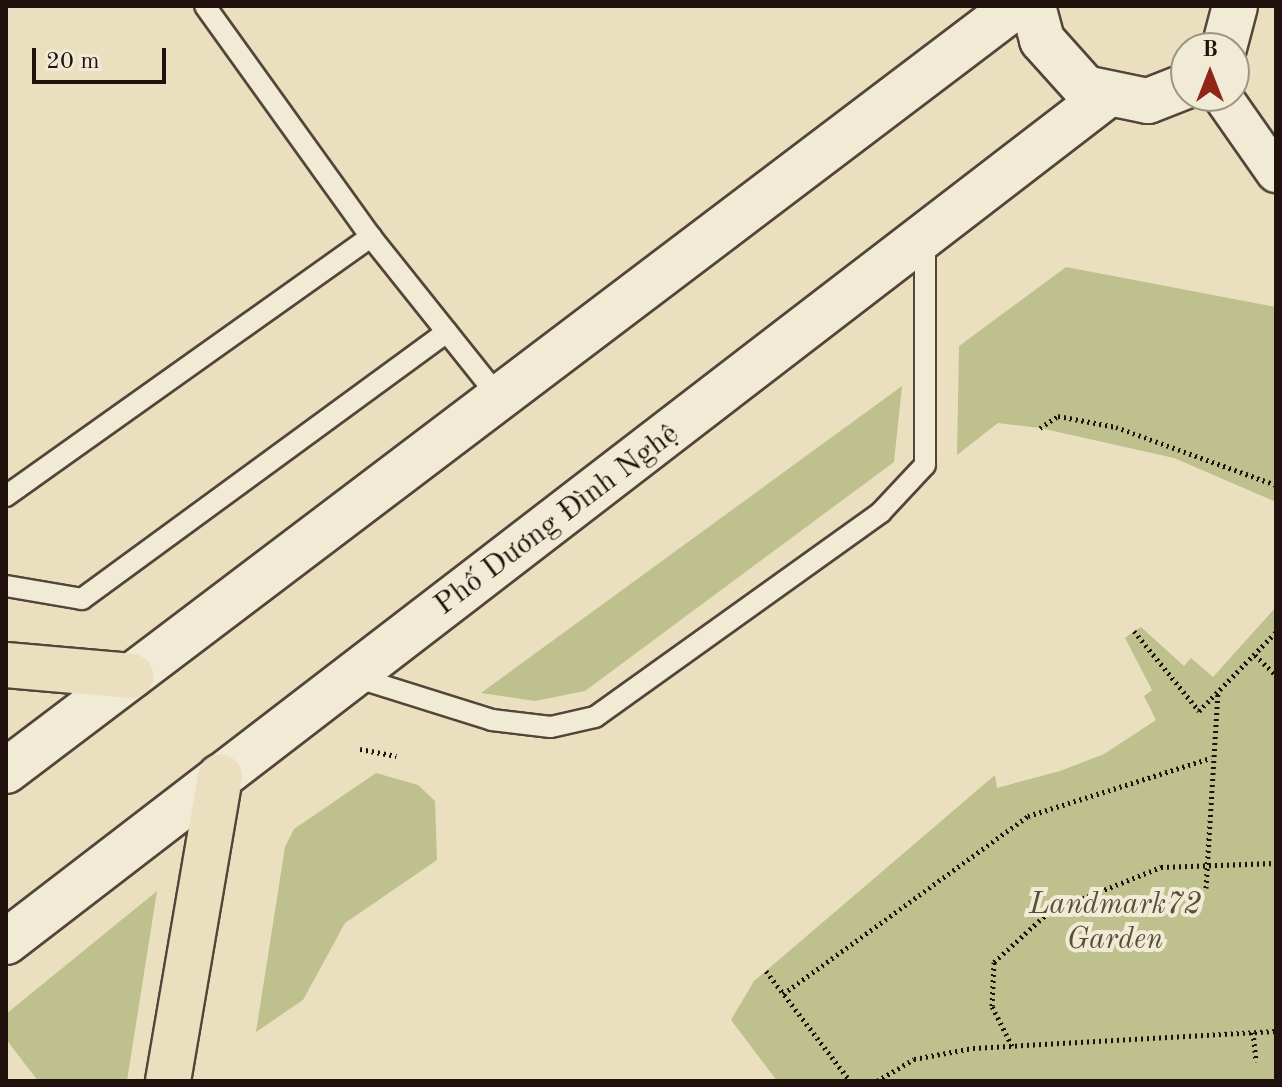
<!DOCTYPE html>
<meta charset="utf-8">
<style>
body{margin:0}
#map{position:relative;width:1282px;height:1087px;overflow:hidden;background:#eae0bf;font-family:"Old Standard TT",serif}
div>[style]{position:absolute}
.green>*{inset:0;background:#bec08d}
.path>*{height:5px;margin-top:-2.5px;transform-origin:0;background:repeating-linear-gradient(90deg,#21110c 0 2px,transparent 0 6px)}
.roads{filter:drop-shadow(2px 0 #534539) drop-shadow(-2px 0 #534539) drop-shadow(0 2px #534539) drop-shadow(0 -2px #534539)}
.service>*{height:20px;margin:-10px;padding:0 10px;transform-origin:10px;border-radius:10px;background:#f1ebd5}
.minor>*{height:38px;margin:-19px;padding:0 19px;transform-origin:19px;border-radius:19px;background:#f1ebd5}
.secondary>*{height:44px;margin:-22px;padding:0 22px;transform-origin:22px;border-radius:22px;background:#f1ebd5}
.primary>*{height:44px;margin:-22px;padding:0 22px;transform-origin:22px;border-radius:22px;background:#eae0bf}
span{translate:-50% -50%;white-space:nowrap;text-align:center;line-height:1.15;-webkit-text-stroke:8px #f1ebd5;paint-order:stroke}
.street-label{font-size:30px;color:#21110c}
.park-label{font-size:30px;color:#584e39;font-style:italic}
.frame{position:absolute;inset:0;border:8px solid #21110c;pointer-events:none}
.north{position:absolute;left:1170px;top:32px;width:80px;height:80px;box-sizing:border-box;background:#f1ebd5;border:2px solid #9e9485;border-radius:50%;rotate:0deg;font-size:22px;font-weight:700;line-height:32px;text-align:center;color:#21110c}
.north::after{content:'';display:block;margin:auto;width:28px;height:36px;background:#8f2418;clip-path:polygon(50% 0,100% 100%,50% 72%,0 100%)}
.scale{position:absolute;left:32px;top:48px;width:134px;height:36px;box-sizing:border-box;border:4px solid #21110c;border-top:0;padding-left:10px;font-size:24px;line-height:28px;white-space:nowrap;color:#21110c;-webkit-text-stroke:6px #f1ebd5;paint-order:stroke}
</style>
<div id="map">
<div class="green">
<div style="clip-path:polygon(1066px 267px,1276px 307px,1276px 502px,1174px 458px,1040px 428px,998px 423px,957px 455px,959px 346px)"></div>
<div style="clip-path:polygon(902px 386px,894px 462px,585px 691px,535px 701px,481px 693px)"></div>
<div style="clip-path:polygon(1276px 607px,1276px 1081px,777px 1081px,731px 1020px,754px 981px,995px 775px,997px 788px,1060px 771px,1104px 754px,1156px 720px,1144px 696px,1152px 690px,1125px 638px,1134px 631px,1141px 627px,1184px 666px,1191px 658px,1213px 677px)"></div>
<div style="clip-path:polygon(376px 773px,418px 785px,435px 801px,437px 860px,345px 923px,303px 1000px,256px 1032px,285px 847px,294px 829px)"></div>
<div style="clip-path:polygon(157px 891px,127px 1081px,38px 1081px,6px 1039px,6px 1014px)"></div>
</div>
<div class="path">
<div style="left:1040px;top:428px;width:22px;rotate:-34deg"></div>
<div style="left:1058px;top:416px;width:59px;rotate:10.7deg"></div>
<div style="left:1116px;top:427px;width:170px;rotate:19.9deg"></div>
<div style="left:1134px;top:631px;width:103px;rotate:50.9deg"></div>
<div style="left:1199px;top:711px;width:110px;rotate:-45.7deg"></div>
<div style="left:1255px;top:655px;width:29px;rotate:44deg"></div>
<div style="left:360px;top:749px;width:37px;rotate:11deg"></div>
<div style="left:1206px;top:888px;width:195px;rotate:-86.5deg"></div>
<div style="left:766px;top:971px;width:138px;rotate:52.6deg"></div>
<div style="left:783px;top:994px;width:303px;rotate:-36deg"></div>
<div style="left:1028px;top:816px;width:192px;rotate:-17.6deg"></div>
<div style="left:1253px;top:1032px;width:30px;rotate:84deg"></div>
<div style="left:1012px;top:1046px;width:45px;rotate:-116.6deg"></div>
<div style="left:992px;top:1006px;width:44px;rotate:-87.4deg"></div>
<div style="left:994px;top:962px;width:74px;rotate:-42.3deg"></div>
<div style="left:1049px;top:912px;width:121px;rotate:-21.9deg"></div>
<div style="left:1161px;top:867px;width:115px;rotate:-2deg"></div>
<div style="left:877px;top:1081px;width:43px;rotate:-30.7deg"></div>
<div style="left:914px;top:1059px;width:60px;rotate:-10.6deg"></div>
<div style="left:973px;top:1048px;width:303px;rotate:-3.2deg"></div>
</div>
<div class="roads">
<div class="service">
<div style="left:371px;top:237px;width:208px;rotate:51.4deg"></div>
<div style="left:6px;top:496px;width:448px;rotate:-35.4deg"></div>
<div style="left:371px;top:237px;width:284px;rotate:-125.7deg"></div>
<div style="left:6px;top:586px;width:77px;rotate:9.7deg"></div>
<div style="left:82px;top:599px;width:452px;rotate:-36.2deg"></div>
<div style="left:352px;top:676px;width:147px;rotate:17.4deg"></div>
<div style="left:492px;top:720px;width:59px;rotate:6.8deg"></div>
<div style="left:551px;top:727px;width:45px;rotate:-12.8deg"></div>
<div style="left:595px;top:717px;width:352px;rotate:-35.6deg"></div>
<div style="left:881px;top:512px;width:64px;rotate:-46.9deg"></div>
<div style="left:925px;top:465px;width:224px;rotate:-90deg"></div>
</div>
<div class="minor">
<div style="left:1222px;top:96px;width:94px;rotate:55deg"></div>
</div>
<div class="secondary">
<div style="left:1033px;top:6px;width:35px;rotate:75deg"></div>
<div style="left:1042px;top:40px;width:64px;rotate:48.1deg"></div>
<div style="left:1085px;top:88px;width:64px;rotate:11.7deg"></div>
<div style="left:1148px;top:101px;width:41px;rotate:-21.5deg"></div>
<div style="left:1224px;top:48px;width:43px;rotate:-75.3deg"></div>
<div style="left:6px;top:771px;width:1267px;rotate:-37.14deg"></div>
<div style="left:6px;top:942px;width:1388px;rotate:-37.56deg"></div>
</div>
<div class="primary">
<div style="left:6px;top:665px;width:126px;rotate:5deg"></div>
<div style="left:168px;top:1081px;width:309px;rotate:-80.3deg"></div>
</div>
</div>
<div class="street-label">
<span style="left:557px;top:520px;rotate:-37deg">Phố Dương Đình Nghệ</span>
</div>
<div class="park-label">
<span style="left:1115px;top:922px">Landmark72<br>Garden</span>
</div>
<div class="frame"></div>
<div class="north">B</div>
<div class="scale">20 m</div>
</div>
